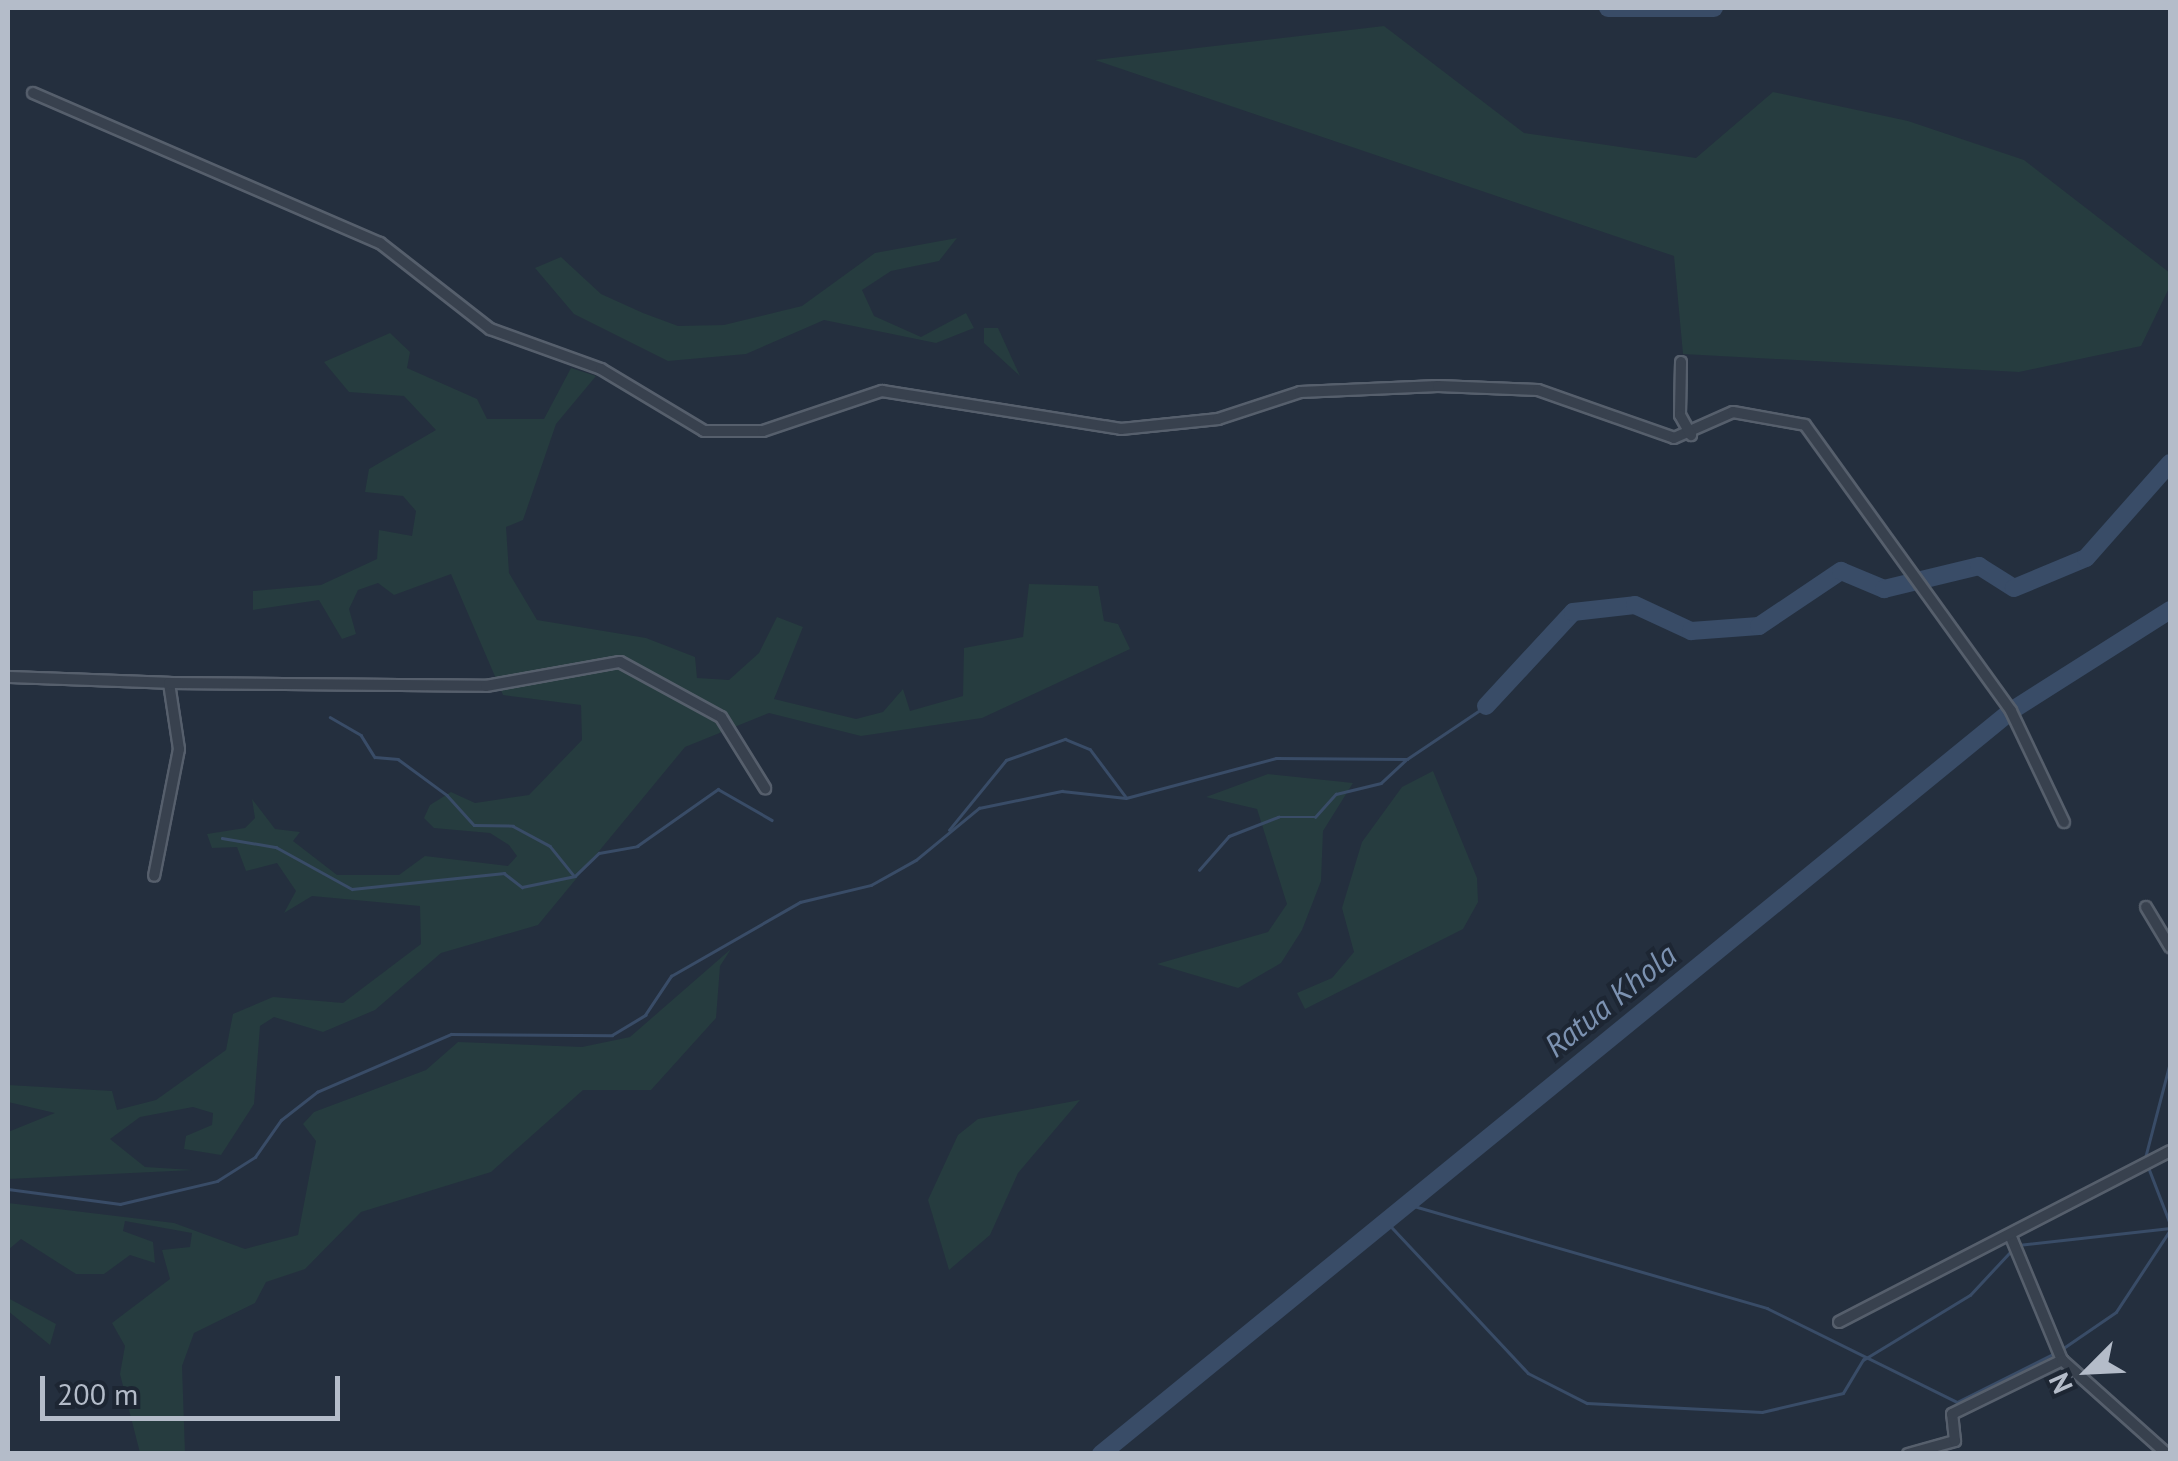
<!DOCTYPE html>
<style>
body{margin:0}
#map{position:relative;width:2178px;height:1461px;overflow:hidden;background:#242f3e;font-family:"PT Sans",sans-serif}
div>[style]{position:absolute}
.green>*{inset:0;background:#263c3f}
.stream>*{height:2.5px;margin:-1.25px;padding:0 1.25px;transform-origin:1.25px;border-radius:1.25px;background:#394c67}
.river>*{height:18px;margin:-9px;padding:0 9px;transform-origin:9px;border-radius:9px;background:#394c67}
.roads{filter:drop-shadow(2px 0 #565f6c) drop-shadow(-2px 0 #565f6c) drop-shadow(0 2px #565f6c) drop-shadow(0 -2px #565f6c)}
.street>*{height:10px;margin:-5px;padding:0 5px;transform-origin:5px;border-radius:5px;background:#38414e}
span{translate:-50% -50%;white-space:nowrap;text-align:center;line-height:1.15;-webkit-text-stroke:8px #1d2633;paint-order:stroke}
.water-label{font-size:32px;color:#7c92b1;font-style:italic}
.frame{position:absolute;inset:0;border:10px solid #b4bcc9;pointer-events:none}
.north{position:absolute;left:2038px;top:1321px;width:100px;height:100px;-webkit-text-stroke:8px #1d2633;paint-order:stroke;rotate:246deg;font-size:28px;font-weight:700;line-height:40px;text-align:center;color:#b4bcc9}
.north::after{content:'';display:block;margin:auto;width:35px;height:45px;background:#b4bcc9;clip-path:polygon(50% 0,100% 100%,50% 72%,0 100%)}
.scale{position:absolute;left:40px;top:1376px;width:300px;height:45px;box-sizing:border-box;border:5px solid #b4bcc9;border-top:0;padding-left:12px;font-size:30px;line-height:35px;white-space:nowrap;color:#b4bcc9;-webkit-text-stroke:8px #1d2633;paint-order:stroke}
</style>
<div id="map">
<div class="green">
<div style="clip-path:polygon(1384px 26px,1524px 133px,1696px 158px,1773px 92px,1908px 121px,2024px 160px,2170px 273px,2170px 286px,2141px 346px,2019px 372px,1683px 354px,1674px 256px,1095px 60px)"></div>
<div style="clip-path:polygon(957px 238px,939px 261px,891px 271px,862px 290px,874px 316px,921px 337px,966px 313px,974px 328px,936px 343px,824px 320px,746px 354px,668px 361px,574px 314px,535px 268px,561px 257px,601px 294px,643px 313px,678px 326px,724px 325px,802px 306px,875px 253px)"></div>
<div style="clip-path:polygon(984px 328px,998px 328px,1020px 376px,984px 343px)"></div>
<div style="clip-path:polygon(390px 333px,410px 352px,407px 368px,477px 399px,487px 419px,544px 419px,571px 368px,596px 376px,556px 424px,523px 520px,506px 527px,509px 573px,537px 620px,646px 638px,695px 657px,697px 678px,729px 680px,759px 653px,777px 617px,803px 627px,774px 699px,856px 719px,883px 712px,903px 689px,910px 711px,963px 696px,964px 648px,1023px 637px,1029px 584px,1098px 586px,1104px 621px,1118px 624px,1130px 649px,982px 718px,861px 736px,769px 713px,685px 747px,538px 925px,441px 953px,375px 1010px,323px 1032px,274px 1017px,260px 1026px,254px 1104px,221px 1155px,184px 1149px,186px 1136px,212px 1125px,213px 1113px,193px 1107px,140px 1117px,110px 1139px,145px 1167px,193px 1170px,8px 1179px,8px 1132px,55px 1113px,8px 1102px,8px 1085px,112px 1091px,117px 1110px,156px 1100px,226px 1050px,233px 1014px,273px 997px,343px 1003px,421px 944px,420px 906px,312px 896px,284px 913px,296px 891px,277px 863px,246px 871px,237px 847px,212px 848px,207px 834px,245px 828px,255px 818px,252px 799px,275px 829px,300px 832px,293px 841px,337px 875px,399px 875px,425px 856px,508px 866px,517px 856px,509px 845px,490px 833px,434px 828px,424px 818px,430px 805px,451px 792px,475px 803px,529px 795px,582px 740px,581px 705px,503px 695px,451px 574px,394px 595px,378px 583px,358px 590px,349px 609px,356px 634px,342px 639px,319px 600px,253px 610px,253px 591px,321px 585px,377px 559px,379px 530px,412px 536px,416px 511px,403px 496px,365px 492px,369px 469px,436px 430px,404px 396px,349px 392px,324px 362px)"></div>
<div style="clip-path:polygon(1433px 771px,1477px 878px,1478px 902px,1463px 929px,1305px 1009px,1297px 993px,1332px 978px,1354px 952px,1342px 908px,1362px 842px,1402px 787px)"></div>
<div style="clip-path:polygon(1268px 774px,1353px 783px,1323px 831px,1321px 881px,1302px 930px,1281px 963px,1238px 988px,1157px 964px,1268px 932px,1287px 904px,1257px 809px,1206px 797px)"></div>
<div style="clip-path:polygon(731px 949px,720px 966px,716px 1018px,651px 1090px,583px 1090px,491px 1172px,361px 1212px,305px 1269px,266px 1282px,255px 1303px,194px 1333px,182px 1366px,185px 1453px,140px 1453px,120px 1374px,125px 1346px,112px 1323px,170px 1279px,162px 1250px,190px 1247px,192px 1233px,125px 1221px,123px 1231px,153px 1242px,155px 1263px,130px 1255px,104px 1274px,76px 1274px,21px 1239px,8px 1250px,8px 1203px,174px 1223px,245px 1249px,298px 1235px,316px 1141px,303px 1124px,314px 1112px,426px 1070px,458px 1042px,582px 1047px,630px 1037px)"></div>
<div style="clip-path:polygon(1080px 1100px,1018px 1173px,990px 1235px,949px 1270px,928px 1200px,958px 1135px,978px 1119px)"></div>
<div style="clip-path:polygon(8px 1298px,56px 1324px,50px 1345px,8px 1311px)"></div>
</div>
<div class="stream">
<div style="left:330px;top:717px;width:36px;rotate:30deg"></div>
<div style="left:361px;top:735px;width:26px;rotate:58deg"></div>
<div style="left:375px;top:757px;width:23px;rotate:5deg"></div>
<div style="left:398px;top:759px;width:61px;rotate:36.3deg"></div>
<div style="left:447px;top:795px;width:40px;rotate:48deg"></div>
<div style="left:474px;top:825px;width:39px;rotate:1deg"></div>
<div style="left:513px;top:826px;width:42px;rotate:28.4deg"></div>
<div style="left:550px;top:846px;width:38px;rotate:51deg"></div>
<div style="left:949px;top:830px;width:90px;rotate:-50.8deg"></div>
<div style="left:1006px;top:760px;width:63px;rotate:-19.6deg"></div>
<div style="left:1065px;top:739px;width:27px;rotate:22deg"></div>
<div style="left:1090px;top:749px;width:60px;rotate:53.1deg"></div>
<div style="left:222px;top:838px;width:55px;rotate:9.5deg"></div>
<div style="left:276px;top:847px;width:87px;rotate:28.9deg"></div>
<div style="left:352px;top:889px;width:153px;rotate:-6deg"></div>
<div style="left:504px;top:873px;width:23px;rotate:38deg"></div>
<div style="left:522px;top:887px;width:54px;rotate:-11.7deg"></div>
<div style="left:575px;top:876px;width:33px;rotate:-44deg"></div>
<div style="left:599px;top:853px;width:39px;rotate:-10deg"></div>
<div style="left:637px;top:846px;width:99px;rotate:-35.1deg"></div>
<div style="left:718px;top:789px;width:62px;rotate:29.9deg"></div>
<div style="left:1199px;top:870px;width:45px;rotate:-48.6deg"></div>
<div style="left:1229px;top:836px;width:53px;rotate:-21.2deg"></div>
<div style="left:1278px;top:817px;width:37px"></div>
<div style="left:1315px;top:817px;width:31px;rotate:-48deg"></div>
<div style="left:1336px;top:794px;width:46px;rotate:-13.7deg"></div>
<div style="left:1381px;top:783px;width:33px;rotate:-43deg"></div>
<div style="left:2145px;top:1158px;width:99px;rotate:-75.4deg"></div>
<div style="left:2148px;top:1166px;width:61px;rotate:68.9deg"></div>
<div style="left:8px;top:1189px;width:113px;rotate:7.6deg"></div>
<div style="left:120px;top:1204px;width:100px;rotate:-13.3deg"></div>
<div style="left:217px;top:1181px;width:45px;rotate:-32.3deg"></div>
<div style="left:255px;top:1157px;width:45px;rotate:-54.9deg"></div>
<div style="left:281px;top:1120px;width:46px;rotate:-37.9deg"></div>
<div style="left:317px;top:1092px;width:146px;rotate:-23.4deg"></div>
<div style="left:451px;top:1034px;width:161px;rotate:0.4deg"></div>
<div style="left:612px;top:1035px;width:39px;rotate:-31deg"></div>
<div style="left:645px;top:1015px;width:47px;rotate:-56.3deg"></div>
<div style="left:671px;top:976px;width:149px;rotate:-29.8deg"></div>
<div style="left:800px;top:902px;width:73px;rotate:-13.5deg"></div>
<div style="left:871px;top:885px;width:51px;rotate:-29.1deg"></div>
<div style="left:916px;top:860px;width:82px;rotate:-39.5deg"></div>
<div style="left:979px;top:808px;width:85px;rotate:-11.6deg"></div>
<div style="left:1062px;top:791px;width:64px;rotate:6.2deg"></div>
<div style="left:1126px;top:798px;width:155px;rotate:-14.9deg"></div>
<div style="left:1276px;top:758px;width:131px;rotate:0.4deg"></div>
<div style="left:1407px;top:759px;width:95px;rotate:-33.9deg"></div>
<div style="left:1407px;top:1204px;width:375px;rotate:16.1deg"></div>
<div style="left:1767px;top:1308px;width:212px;rotate:26.3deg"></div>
<div style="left:1957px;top:1402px;width:110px;rotate:-26.6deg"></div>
<div style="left:1386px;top:1221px;width:208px;rotate:46.9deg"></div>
<div style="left:1528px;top:1373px;width:66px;rotate:27deg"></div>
<div style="left:1587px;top:1403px;width:175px;rotate:2.9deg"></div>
<div style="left:1762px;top:1412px;width:83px;rotate:-13.2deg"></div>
<div style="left:1843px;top:1393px;width:39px;rotate:-59deg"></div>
<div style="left:1863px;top:1360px;width:125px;rotate:-31.3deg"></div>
<div style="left:1970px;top:1295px;width:62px;rotate:-47deg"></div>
<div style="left:2018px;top:1245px;width:153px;rotate:-6.4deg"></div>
<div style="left:2062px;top:1349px;width:65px;rotate:-34.4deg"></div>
<div style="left:2116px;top:1312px;width:98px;rotate:-56.6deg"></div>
</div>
<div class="river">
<div style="left:1608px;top:8px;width:106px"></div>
<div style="left:1486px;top:706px;width:128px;rotate:-47.2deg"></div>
<div style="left:1573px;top:612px;width:62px;rotate:-6.4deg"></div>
<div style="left:1635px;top:605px;width:62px;rotate:24.9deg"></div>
<div style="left:1691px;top:631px;width:68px;rotate:-4.2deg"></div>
<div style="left:1759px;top:626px;width:99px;rotate:-33.9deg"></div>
<div style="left:1841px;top:571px;width:47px;rotate:22.7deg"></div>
<div style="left:1884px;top:589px;width:98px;rotate:-13.6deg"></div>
<div style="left:1979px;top:566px;width:41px;rotate:32.2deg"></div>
<div style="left:2014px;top:588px;width:78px;rotate:-22.6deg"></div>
<div style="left:2086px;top:558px;width:127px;rotate:-48.5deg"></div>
<div style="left:1101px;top:1454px;width:1175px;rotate:-39.23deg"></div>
<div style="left:2011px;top:711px;width:188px;rotate:-32.4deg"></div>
</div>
<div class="roads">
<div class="street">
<div style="left:33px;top:93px;width:378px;rotate:23.4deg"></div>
<div style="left:380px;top:243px;width:140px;rotate:38deg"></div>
<div style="left:490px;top:329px;width:118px;rotate:19.8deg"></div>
<div style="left:601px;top:369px;width:120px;rotate:31deg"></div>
<div style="left:704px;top:431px;width:59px"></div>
<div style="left:763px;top:431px;width:126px;rotate:-18.6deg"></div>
<div style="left:882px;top:391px;width:242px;rotate:9deg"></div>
<div style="left:1121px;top:429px;width:98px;rotate:-5.9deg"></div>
<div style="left:1218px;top:419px;width:86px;rotate:-18.2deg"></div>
<div style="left:1300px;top:392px;width:138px;rotate:-2.5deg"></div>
<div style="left:1438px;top:386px;width:100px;rotate:2.3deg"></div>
<div style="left:1538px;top:390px;width:144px;rotate:19.4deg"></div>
<div style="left:1674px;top:438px;width:64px;rotate:-23.8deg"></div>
<div style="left:1733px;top:412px;width:73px;rotate:10.2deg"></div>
<div style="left:1805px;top:425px;width:352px;rotate:54.2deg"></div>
<div style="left:2011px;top:711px;width:123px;rotate:64.5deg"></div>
<div style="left:1681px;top:362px;width:53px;rotate:91.1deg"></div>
<div style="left:1680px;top:415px;width:23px;rotate:61deg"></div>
<div style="left:8px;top:677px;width:161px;rotate:2.1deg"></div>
<div style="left:169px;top:683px;width:67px;rotate:81.4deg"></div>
<div style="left:179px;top:749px;width:129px;rotate:101.1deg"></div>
<div style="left:169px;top:683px;width:317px;rotate:0.5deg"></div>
<div style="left:486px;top:686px;width:136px;rotate:-10.2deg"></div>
<div style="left:620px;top:662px;width:115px;rotate:28.6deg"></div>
<div style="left:721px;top:717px;width:84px;rotate:58.2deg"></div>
<div style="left:2146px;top:907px;width:47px;rotate:59deg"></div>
<div style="left:2011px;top:1237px;width:133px;rotate:67.5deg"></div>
<div style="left:1839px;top:1322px;width:373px;rotate:-27.3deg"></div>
<div style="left:1908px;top:1454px;width:49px;rotate:-15.5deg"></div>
<div style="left:1955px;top:1441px;width:27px;rotate:-96deg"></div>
<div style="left:1952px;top:1414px;width:123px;rotate:-26.1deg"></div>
<div style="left:2062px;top:1360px;width:141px;rotate:41.8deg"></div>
</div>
</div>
<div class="water-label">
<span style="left:1610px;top:1000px;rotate:-39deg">Ratua Khola</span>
</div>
<div class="frame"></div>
<div class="north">N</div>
<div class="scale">200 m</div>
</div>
